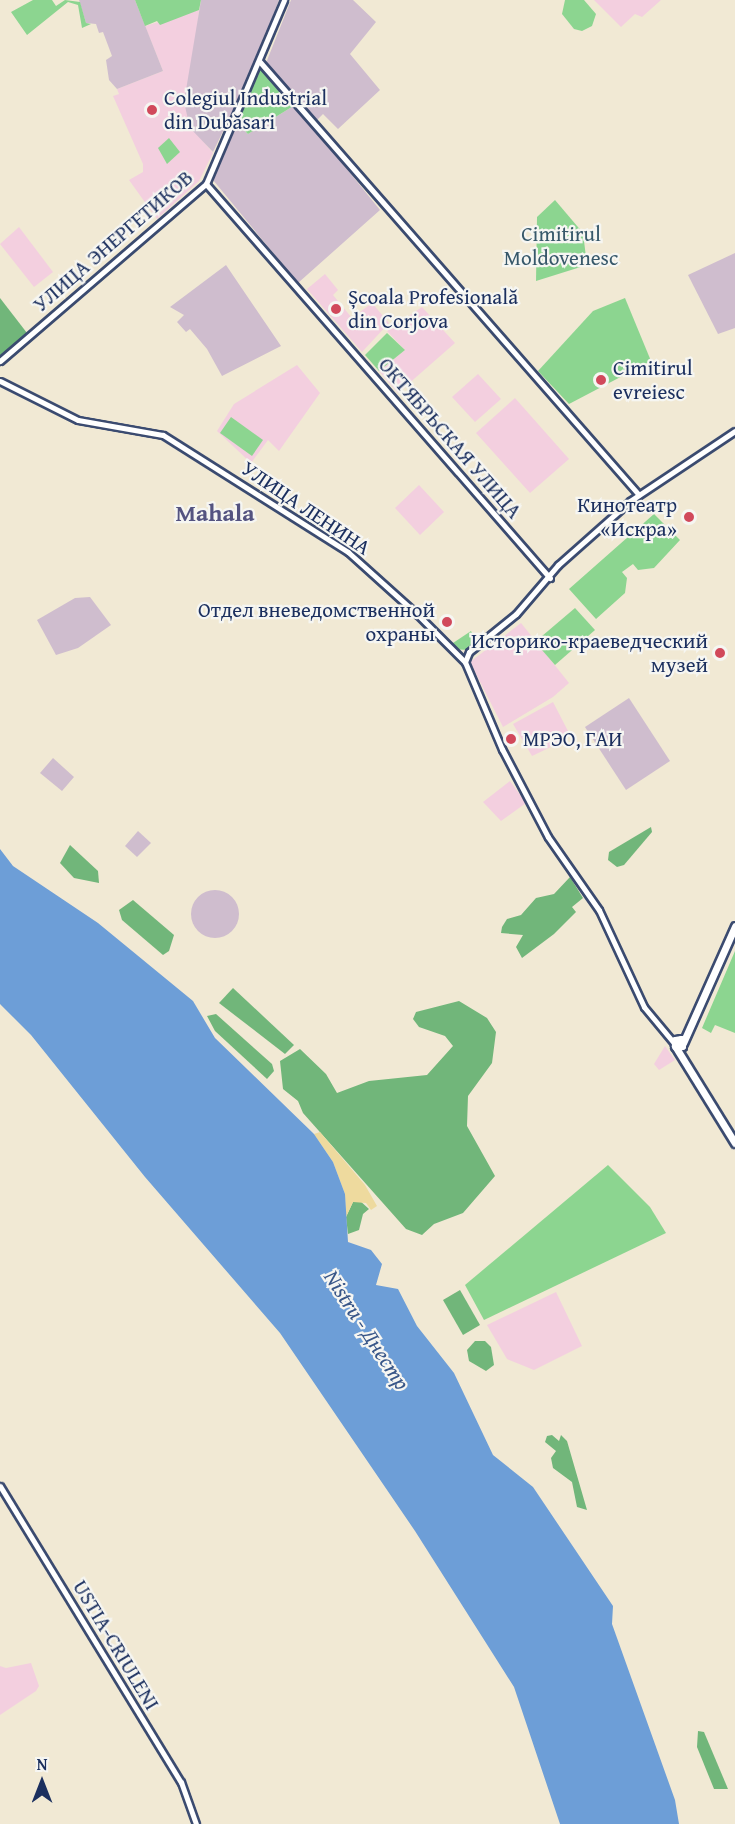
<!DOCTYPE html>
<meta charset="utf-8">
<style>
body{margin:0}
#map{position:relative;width:735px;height:1824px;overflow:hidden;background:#f1e9d4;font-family:"Gentium Book Plus",serif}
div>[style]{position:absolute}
.built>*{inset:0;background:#f3cfdf}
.industrial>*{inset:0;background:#cfbdce}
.round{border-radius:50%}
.green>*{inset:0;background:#8cd590}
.forest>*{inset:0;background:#71b67a}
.sand>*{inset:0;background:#eeda9e}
.water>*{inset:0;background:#6d9ed7}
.roads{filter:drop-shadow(2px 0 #3b4b70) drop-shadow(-2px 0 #3b4b70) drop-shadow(0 2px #3b4b70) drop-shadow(0 -2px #3b4b70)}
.secondary>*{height:5px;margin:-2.5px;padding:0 2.5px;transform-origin:2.5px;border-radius:2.5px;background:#fff}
.highway>*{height:7px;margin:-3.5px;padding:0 3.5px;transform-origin:3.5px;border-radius:3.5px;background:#fff}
.dots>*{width:16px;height:16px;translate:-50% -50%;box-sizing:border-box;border:3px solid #f6f6f2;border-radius:50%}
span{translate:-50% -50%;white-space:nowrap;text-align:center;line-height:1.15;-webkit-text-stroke:4.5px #f6f6f2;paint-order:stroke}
.poi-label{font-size:21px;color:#1b2f5e}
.left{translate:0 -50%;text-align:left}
.right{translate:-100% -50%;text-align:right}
.park-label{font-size:21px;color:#37586a}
.street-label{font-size:21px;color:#1b2f5e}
.water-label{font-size:22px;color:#385688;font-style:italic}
.quarter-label{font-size:24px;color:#545380;font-weight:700}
.north{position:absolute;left:12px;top:1752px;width:60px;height:60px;-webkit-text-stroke:4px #f6f6f2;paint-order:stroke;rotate:0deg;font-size:16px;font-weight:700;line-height:24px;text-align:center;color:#1b2f5e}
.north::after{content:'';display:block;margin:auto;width:21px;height:27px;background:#1b2f5e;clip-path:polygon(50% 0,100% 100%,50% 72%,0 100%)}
</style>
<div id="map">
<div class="built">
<div style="clip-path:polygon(594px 0,661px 0,642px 17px,635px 14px,621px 27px)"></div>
<div style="clip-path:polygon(199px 10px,187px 122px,213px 153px,199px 181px,157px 219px,129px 180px,143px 172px,143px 164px,113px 96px,119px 94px,117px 89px,163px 71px,145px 26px)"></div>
<div style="clip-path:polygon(19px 227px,53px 272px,34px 287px,0 244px)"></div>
<div style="clip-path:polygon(325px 274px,338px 290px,333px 295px,352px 318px,372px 303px,389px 323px,362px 352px,307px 289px)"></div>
<div style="clip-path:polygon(422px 307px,455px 343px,398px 393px,379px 371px,405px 350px,387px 331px)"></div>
<div style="clip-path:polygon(297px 365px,320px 393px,279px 451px,268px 440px,251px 463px,217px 431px,234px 404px)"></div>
<div style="clip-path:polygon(478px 374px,501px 399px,475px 422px,452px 397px)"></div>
<div style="clip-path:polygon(515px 398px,569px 459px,530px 493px,476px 433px)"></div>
<div style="clip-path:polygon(419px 485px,444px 512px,420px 535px,395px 508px)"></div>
<div style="clip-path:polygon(521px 623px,569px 683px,553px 697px,503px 727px,470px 662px)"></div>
<div style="clip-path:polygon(553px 702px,568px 731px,553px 746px,532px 756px,513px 724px)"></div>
<div style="clip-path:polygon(510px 781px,526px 803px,501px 821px,483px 802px)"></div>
<div style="clip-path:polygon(665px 1046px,675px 1060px,659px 1070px,654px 1064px)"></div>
<div style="clip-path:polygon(556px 1292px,582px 1346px,534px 1370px,507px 1359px,487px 1325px)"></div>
<div style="clip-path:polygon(31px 1663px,39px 1686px,36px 1691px,0 1715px,0 1666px,6px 1668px)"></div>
</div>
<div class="industrial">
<div style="clip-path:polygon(79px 0,135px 0,163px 71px,117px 89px,109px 80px,106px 60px,112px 56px,103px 32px,99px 33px,96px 24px,86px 23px)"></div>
<div style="clip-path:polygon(201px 0,279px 0,251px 73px,213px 152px,190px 128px,184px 102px)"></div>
<div style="clip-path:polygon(291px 0,353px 0,376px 22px,350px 54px,380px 90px,338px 129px,323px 114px,317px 120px,266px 63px)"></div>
<div style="clip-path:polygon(295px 105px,380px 210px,298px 283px,213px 180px,237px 123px,248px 134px)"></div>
<div style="clip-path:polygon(735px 253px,735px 328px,718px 334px,688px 275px)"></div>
<div style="clip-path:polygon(226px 265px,281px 346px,222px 376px,207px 349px,190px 329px,186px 332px,177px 322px,184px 315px,170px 307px)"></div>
<div style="clip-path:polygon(90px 597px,111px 625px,78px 648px,56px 655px,37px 620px,75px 598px)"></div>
<div style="clip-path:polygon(629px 698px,670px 761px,626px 790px,585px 727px)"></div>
<div style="clip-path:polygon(53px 758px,74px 777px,62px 791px,40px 773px)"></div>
<div style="clip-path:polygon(138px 831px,151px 843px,137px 857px,125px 846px)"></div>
<div class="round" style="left:191px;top:890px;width:48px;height:48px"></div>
</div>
<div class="green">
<div style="clip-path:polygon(33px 0,52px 0,56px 6px,65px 0,80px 2px,86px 23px,91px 24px,82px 28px,78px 5px,68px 2px,27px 35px,11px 12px)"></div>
<div style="clip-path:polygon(135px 0,201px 0,199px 10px,160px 25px,157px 21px,145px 26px)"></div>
<div style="clip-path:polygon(565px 0,584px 0,596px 14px,592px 26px,582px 31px,574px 29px,562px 14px)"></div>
<div style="clip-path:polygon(261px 68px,295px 105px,248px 134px,237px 123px)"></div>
<div style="clip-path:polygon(169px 138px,180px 152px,167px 164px,158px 148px)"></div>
<div style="clip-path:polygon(555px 200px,583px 233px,587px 265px,536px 281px,537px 217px)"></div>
<div style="clip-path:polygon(625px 298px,651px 361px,569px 404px,538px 371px,593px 311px)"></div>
<div style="clip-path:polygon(387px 333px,405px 350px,379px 371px,365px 355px)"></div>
<div style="clip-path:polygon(231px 417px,263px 440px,252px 456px,220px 433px)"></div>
<div style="clip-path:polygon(654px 514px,680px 540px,654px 568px,638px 570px,633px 564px,622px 572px,627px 578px,625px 593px,596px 619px,569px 589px)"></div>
<div style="clip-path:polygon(575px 608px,595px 630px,555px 665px,535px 642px)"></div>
<div style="clip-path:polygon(471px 631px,477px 643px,468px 650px,452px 649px,450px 645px)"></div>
<div style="clip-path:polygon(735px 951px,735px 1033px,715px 1025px,711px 1033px,702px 1028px)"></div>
<div style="clip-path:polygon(608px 1165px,650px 1207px,666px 1233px,484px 1320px,465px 1285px)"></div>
</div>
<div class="forest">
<div style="clip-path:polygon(0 298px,27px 333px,0 358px)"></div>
<div style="clip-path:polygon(651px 827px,652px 832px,624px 865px,617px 867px,608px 860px,609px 852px)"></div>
<div style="clip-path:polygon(70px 845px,98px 871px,99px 883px,74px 878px,60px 863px)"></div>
<div style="clip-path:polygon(570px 877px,583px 898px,572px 907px,576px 912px,554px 934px,522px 958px,516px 947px,523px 935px,501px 933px,502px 927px,507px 919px,521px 915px,536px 898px,554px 894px)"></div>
<div style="clip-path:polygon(133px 900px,174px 935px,169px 951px,163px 955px,122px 920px,119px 910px)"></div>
<div style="clip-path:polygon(233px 988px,294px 1045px,285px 1054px,219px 1003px)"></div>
<div style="clip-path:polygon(459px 1001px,487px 1018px,496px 1032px,492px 1063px,468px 1096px,467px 1126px,495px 1176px,463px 1213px,434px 1224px,422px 1235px,406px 1229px,303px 1113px,298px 1101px,283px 1089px,280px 1061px,300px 1049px,326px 1074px,337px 1093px,369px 1081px,427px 1075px,453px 1046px,445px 1036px,419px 1027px,413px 1019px,416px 1012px)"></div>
<div style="clip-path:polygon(216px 1014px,272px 1064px,274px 1071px,267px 1079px,215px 1031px,207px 1016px)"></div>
<div style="clip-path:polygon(359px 1200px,369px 1209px,363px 1214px,359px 1230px,348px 1234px,346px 1217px,353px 1202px)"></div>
<div style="clip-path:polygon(460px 1290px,480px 1325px,463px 1335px,443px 1300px)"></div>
<div style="clip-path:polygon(475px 1341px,485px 1341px,491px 1347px,494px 1365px,486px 1371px,469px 1361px,467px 1350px)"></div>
<div style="clip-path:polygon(552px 1435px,559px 1441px,561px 1435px,567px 1441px,587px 1510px,577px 1507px,572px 1482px,553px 1468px,551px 1458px,556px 1451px,545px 1442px,547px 1436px)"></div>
<div style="clip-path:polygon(698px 1731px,704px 1732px,728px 1789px,714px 1789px,697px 1747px)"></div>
</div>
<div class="sand">
<div style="clip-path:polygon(320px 1132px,365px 1185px,377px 1206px,371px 1210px,366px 1203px,353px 1202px,346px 1217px,345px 1194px,333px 1162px,314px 1134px)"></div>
</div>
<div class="water">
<div style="clip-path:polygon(0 849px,13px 866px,98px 923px,193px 1001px,215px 1038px,314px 1134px,333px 1162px,345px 1194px,348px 1242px,371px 1250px,382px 1264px,376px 1285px,398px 1289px,417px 1326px,454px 1373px,493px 1455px,533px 1487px,613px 1606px,612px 1624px,675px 1800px,679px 1824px,560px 1824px,514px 1687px,415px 1531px,280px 1333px,145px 1177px,31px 1035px,0 1004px)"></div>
</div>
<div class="roads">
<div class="secondary">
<div style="left:260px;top:62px;width:575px;rotate:48.8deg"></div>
<div style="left:206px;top:184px;width:523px;rotate:48.88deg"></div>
<div style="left:0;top:361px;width:272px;rotate:-40.7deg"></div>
<div style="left:206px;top:184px;width:200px;rotate:-67deg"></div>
<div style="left:0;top:381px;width:87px;rotate:26.6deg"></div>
<div style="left:78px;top:420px;width:86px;rotate:10deg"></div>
<div style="left:163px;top:435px;width:219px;rotate:32.3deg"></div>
<div style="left:348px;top:552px;width:94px;rotate:42deg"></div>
<div style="left:418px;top:615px;width:66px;rotate:45deg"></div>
<div style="left:465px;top:662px;width:95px;rotate:67deg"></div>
<div style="left:502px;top:749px;width:99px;rotate:62.4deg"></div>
<div style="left:548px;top:837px;width:89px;rotate:55.1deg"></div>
<div style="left:599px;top:910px;width:107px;rotate:65.1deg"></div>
<div style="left:644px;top:1007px;width:47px;rotate:50.2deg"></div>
<div style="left:465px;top:662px;width:11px;rotate:-68deg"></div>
<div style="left:469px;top:652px;width:60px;rotate:-39deg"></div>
<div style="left:516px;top:614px;width:65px;rotate:-49.4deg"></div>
<div style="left:558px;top:565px;width:96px;rotate:-41.6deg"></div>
<div style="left:630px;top:501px;width:126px;rotate:-33.7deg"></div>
<div style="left:0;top:1486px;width:347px;rotate:58.6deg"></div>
<div style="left:181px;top:1782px;width:45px;rotate:70.3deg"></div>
</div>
<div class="highway">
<div style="left:683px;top:1043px;width:128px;rotate:-66deg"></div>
<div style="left:676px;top:1047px;width:6px;rotate:-9deg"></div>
<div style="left:682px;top:1046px;width:7px;rotate:-98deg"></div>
<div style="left:681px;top:1039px;width:6px;rotate:171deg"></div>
<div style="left:675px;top:1040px;width:6px;rotate:90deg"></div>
<div style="left:675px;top:1046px;width:114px;rotate:58.3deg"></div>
</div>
</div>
<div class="dots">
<div style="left:152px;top:110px;background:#d1495b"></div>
<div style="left:336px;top:309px;background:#d1495b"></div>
<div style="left:601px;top:380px;background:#d1495b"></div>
<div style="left:689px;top:517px;background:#d1495b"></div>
<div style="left:447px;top:622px;background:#d1495b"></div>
<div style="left:720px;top:653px;background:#d1495b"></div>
<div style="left:511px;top:739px;background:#d1495b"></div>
</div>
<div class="poi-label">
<span class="left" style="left:164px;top:110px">Colegiul Industrial<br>din Dubăsari</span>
<span class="left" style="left:348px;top:309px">Școala Profesională<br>din Corjova</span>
<span class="left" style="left:613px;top:380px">Cimitirul<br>evreiesc</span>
<span class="right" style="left:677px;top:517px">Кинотеатр<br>«Искра»</span>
<span class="right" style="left:435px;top:622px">Отдел вневедомственной<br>охраны</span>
<span class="right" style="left:708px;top:653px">Историко-краеведческий<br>музей</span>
<span class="left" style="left:523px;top:739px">МРЭО, ГАИ</span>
</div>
<div class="park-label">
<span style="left:561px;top:246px">Cimitirul<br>Moldovenesc</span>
</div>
<div class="street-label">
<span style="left:113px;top:241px;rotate:-41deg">УЛИЦА ЭНЕРГЕТИКОВ</span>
<span style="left:450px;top:438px;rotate:49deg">ОКТЯБРЬСКАЯ УЛИЦА</span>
<span style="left:306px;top:508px;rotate:34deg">УЛИЦА ЛЕНИНА</span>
<span style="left:116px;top:1645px;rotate:59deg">USTIA-CRIULENI</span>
</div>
<div class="water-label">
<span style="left:367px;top:1330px;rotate:57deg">Nistru - Днестр</span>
</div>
<div class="quarter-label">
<span style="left:215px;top:513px">Mahala</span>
</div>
<div class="north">N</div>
</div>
